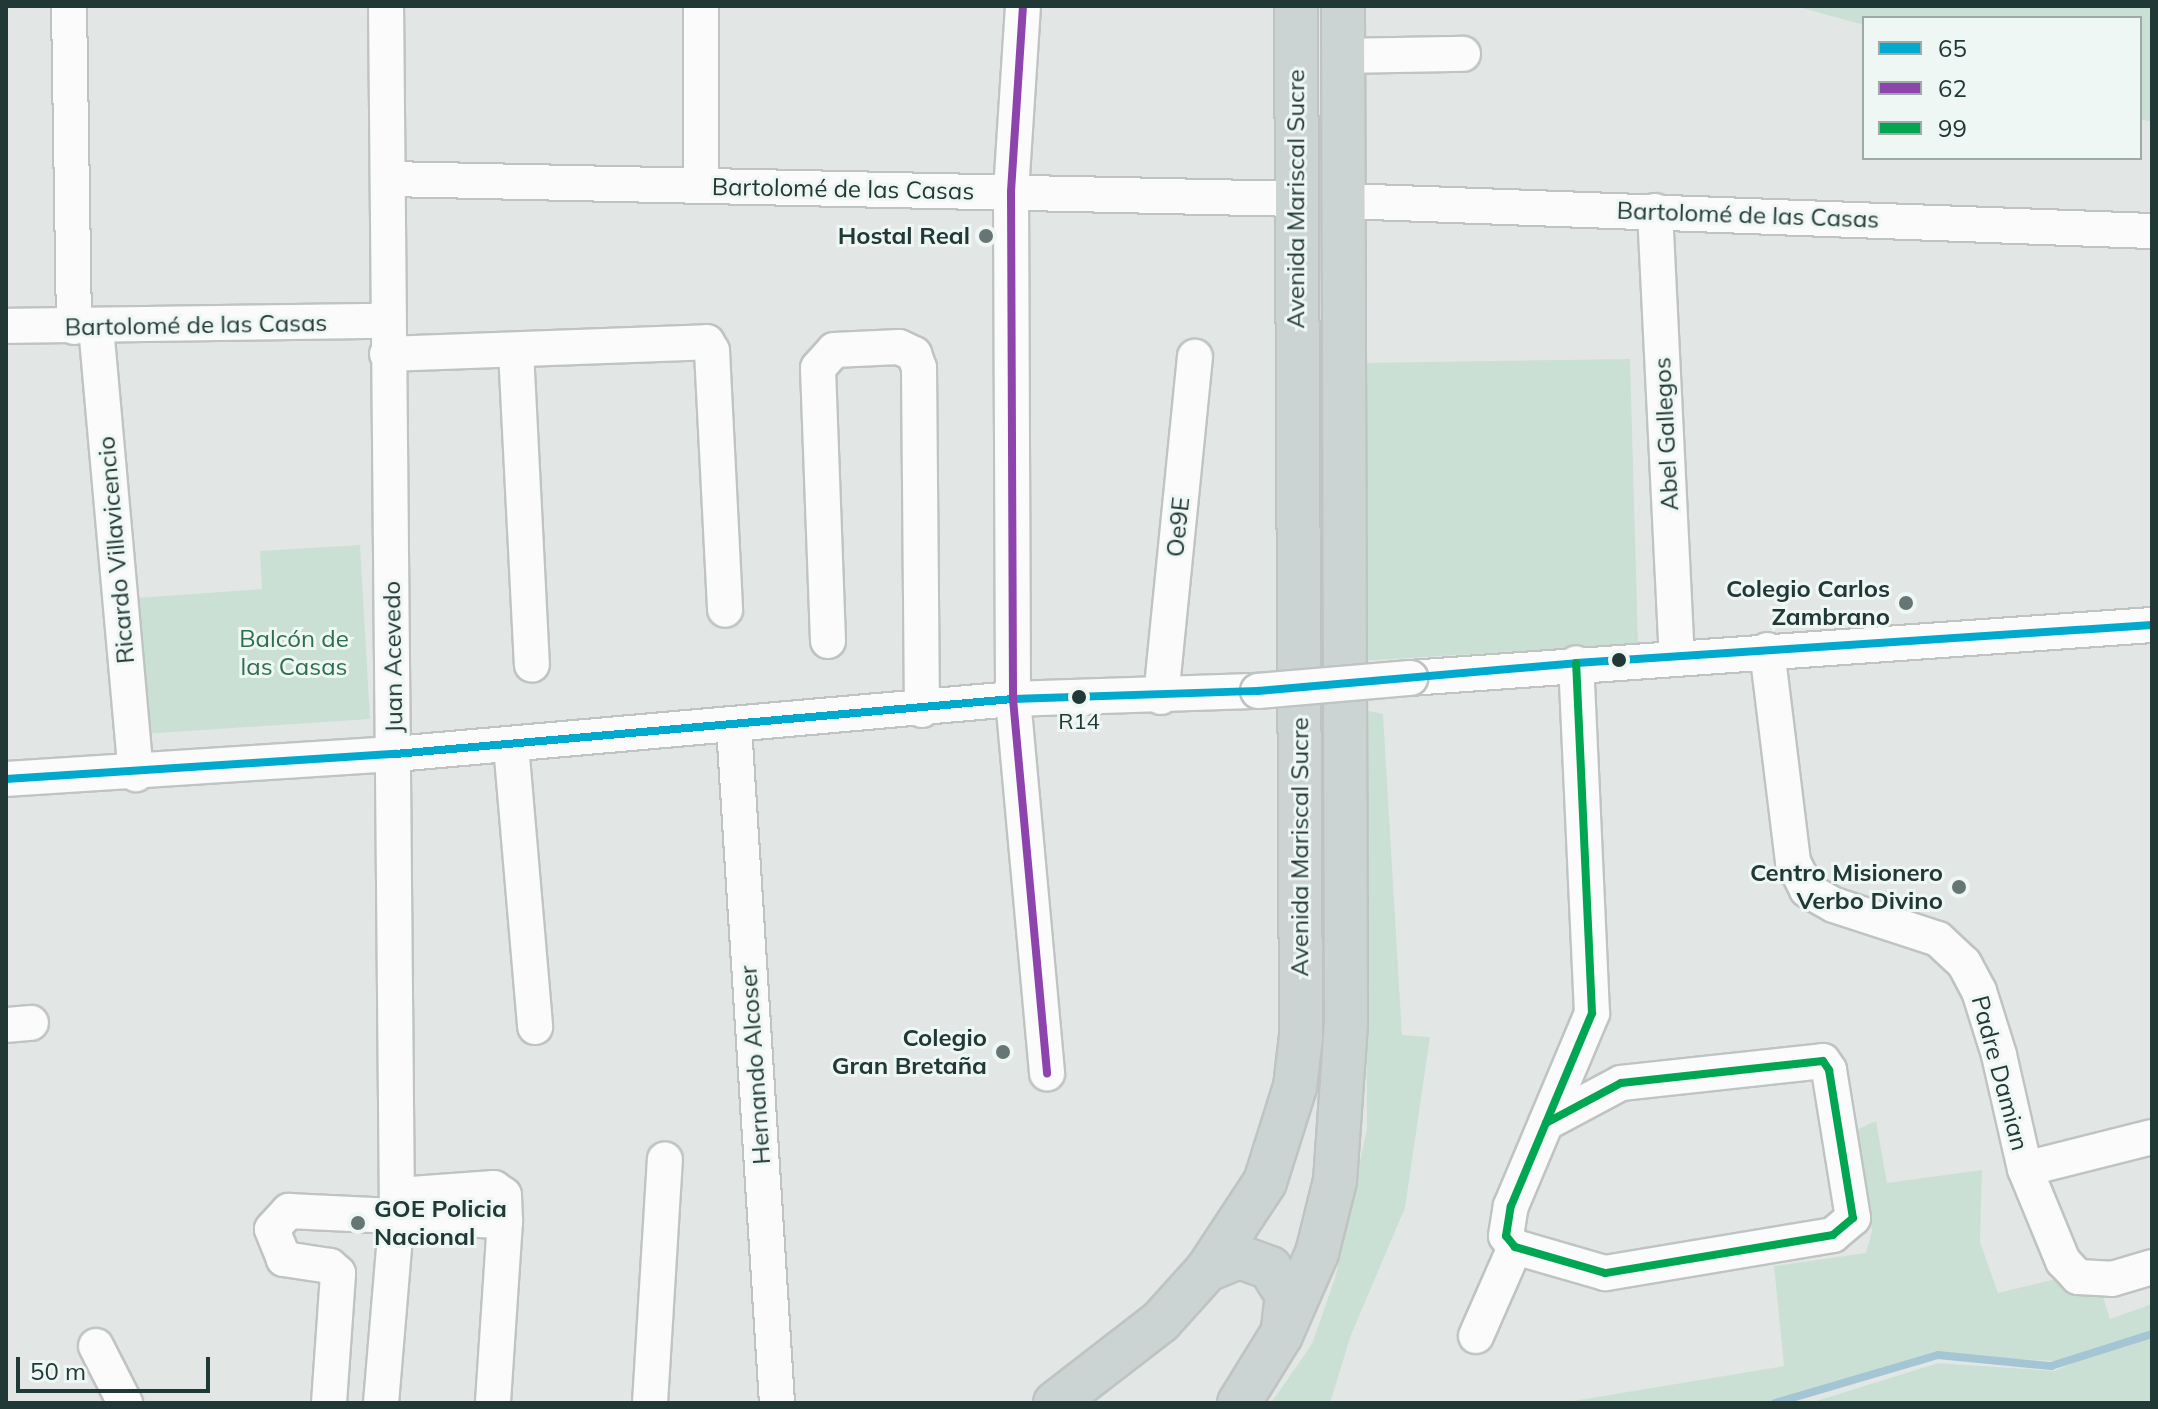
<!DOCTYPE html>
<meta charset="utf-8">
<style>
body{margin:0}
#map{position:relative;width:2158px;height:1409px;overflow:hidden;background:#e2e7e6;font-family:Mulish,sans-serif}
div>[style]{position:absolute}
.green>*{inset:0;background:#cbe0d5}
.stream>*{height:8px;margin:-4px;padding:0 4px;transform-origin:4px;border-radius:4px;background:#a4c6d4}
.roads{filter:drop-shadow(2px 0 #bfc4c3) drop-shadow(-2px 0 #bfc4c3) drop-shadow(0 2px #bfc4c3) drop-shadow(0 -2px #bfc4c3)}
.minor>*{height:34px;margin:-17px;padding:0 17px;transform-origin:17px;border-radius:17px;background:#fbfbfb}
.major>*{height:42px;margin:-21px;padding:0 21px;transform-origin:21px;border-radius:21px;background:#ccd4d3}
.bridges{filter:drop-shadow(2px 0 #bfc4c3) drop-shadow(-2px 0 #bfc4c3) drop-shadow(0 2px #bfc4c3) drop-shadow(0 -2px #bfc4c3)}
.minor-bridge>*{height:34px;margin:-17px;padding:0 17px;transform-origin:17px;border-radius:17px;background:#fbfbfb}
.bus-1>*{height:8px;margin:-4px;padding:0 4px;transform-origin:4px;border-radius:4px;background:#00a9ce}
.bus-2>*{height:8px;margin:-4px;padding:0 4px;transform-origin:4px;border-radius:4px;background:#8e44ad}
.bus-3>*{height:8px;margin:-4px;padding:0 4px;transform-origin:4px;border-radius:4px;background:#00a651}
.dots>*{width:22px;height:22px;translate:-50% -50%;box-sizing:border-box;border:4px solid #eff7f4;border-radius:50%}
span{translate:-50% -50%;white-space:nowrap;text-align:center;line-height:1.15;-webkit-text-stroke:6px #eff7f4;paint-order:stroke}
.bus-label{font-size:22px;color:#213936}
.street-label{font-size:24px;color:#213936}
.poi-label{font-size:24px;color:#213936;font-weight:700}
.right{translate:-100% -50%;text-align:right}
.left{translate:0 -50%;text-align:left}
.park-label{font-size:24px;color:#2d6e50}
.frame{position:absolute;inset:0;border:8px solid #213936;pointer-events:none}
.legend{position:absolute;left:1862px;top:16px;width:280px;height:144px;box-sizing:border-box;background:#eff7f4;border:2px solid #9daba8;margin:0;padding:10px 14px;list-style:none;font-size:24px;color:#213936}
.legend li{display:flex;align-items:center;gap:16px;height:40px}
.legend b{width:40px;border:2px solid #9daba8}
.scale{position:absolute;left:16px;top:1357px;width:194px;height:36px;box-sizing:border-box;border:4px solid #213936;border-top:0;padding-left:10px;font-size:24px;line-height:28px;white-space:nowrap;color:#213936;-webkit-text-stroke:6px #eff7f4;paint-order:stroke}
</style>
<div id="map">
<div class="green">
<div style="clip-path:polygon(1795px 6px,2144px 6px,2152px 9px,2152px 122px,2140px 119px,2140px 18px,1864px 18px,1864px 25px)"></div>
<div style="clip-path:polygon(1630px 359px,1638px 644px,1360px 661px,1360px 363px)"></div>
<div style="clip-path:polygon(360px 545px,370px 719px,144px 734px,136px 598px,262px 589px,260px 551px)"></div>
<div style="clip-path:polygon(1364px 710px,1383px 714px,1402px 1035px,1430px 1037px,1405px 1208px,1351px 1335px,1330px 1403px,1271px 1403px,1312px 1344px,1336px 1275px,1367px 1128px)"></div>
<div style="clip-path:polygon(1876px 1121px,1887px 1183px,1982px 1170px,1980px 1242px,1998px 1293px,2064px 1277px,2098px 1281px,2110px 1319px,2152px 1304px,2152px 1403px,1810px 1403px,1938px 1363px,2054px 1371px,2149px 1332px,2056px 1361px,1938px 1355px,1775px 1403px,1561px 1403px,1784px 1366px,1774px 1266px,1866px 1253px,1872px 1231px,1856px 1130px)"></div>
</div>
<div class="stream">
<div style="left:1775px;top:1403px;width:170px;rotate:-16.4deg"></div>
<div style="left:1938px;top:1355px;width:114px;rotate:5.6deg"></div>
<div style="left:2051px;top:1366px;width:106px;rotate:-17.6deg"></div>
</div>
<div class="roads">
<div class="minor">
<div style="left:69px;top:6px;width:321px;rotate:89.1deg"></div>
<div style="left:1023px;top:6px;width:186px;rotate:93.7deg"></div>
<div style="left:1011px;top:192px;width:507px;rotate:89.77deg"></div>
<div style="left:1013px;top:699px;width:376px;rotate:84.8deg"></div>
<div style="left:1343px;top:56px;width:120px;rotate:-1deg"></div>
<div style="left:389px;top:179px;width:907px;rotate:1.26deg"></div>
<div style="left:701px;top:185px;width:179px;rotate:-90deg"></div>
<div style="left:1344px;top:201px;width:809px;rotate:2.13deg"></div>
<div style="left:1655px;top:211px;width:447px;rotate:87.2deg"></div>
<div style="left:6px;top:326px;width:380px;rotate:-0.8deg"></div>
<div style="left:96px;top:327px;width:449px;rotate:84.9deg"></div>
<div style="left:516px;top:351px;width:314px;rotate:87.1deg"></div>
<div style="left:387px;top:354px;width:320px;rotate:-2.1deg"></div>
<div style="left:707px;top:342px;width:10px;rotate:61deg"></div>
<div style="left:712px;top:351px;width:259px;rotate:87.1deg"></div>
<div style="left:828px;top:641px;width:273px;rotate:-92.1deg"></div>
<div style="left:818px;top:368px;width:24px;rotate:-48deg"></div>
<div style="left:834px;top:350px;width:65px;rotate:-2.6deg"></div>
<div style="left:899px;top:347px;width:17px;rotate:25deg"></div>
<div style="left:914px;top:354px;width:15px;rotate:70deg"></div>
<div style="left:919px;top:368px;width:342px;rotate:89.5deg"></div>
<div style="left:1767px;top:650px;width:214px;rotate:83deg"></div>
<div style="left:1793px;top:862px;width:31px;rotate:63deg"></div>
<div style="left:1807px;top:890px;width:31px;rotate:29deg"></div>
<div style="left:1834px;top:905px;width:109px;rotate:18.1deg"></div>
<div style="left:1938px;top:939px;width:35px;rotate:43deg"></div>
<div style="left:1964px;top:963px;width:32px;rotate:62deg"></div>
<div style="left:1979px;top:991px;width:67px;rotate:72.6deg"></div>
<div style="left:1999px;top:1055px;width:117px;rotate:77.2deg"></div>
<div style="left:2025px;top:1169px;width:100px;rotate:67.6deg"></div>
<div style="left:2063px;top:1261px;width:22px;rotate:47deg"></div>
<div style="left:2078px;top:1277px;width:34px;rotate:3deg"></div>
<div style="left:2112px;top:1279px;width:42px;rotate:-16.7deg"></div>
<div style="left:1410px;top:678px;width:744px;rotate:-4.09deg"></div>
<div style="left:1161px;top:697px;width:342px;rotate:-84.3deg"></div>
<div style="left:734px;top:727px;width:677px;rotate:86.36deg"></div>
<div style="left:511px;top:745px;width:283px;rotate:85.1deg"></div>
<div style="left:6px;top:779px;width:390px;rotate:-3.7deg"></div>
<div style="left:395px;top:754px;width:620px;rotate:-5.09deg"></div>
<div style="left:1013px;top:699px;width:245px;rotate:-1.9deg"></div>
<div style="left:6px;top:1025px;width:25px;rotate:-5deg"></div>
<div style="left:1546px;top:1123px;width:85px;rotate:-28.1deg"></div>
<div style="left:1621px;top:1083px;width:203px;rotate:-6.2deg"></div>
<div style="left:1823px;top:1061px;width:11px;rotate:56deg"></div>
<div style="left:1829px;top:1070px;width:150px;rotate:80.8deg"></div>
<div style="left:1853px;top:1218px;width:26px;rotate:140deg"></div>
<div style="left:1833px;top:1235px;width:231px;rotate:170.5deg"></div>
<div style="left:1605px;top:1273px;width:94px;rotate:-163.9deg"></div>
<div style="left:1515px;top:1247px;width:14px;rotate:-129deg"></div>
<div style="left:1506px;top:1236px;width:30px;rotate:-81deg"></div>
<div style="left:1511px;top:1206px;width:209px;rotate:-67.2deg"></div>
<div style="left:1592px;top:1013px;width:350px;rotate:-92.6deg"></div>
<div style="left:2025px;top:1169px;width:131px;rotate:-14.1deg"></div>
<div style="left:398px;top:1195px;width:96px;rotate:-4.2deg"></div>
<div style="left:494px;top:1188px;width:12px;rotate:35deg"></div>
<div style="left:504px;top:1195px;width:26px;rotate:88deg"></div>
<div style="left:1476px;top:1336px;width:97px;rotate:-66.3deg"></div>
<div style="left:96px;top:1346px;width:64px;rotate:63deg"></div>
<div style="left:329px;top:1403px;width:130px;rotate:-86deg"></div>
<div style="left:338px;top:1273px;width:11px;rotate:-139deg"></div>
<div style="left:330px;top:1266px;width:47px;rotate:-171.3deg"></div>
<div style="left:284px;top:1259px;width:32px;rotate:-112deg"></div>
<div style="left:272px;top:1229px;width:25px;rotate:-47deg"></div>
<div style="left:289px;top:1211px;width:216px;rotate:2.7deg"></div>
<div style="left:505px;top:1221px;width:182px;rotate:93.8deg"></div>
<div style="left:381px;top:1403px;width:191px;rotate:-85.2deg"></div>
<div style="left:397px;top:1213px;width:1207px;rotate:-90.52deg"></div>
<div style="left:650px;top:1403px;width:244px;rotate:-86.5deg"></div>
</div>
<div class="major">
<div style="left:1207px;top:1270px;width:35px;rotate:-22deg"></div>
<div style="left:1240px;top:1257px;width:32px;rotate:20deg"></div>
<div style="left:1270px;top:1268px;width:32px;rotate:58deg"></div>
<div style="left:1287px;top:1295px;width:31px;rotate:97deg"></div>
<div style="left:1055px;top:1403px;width:134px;rotate:-37.7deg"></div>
<div style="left:1161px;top:1321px;width:69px;rotate:-48deg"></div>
<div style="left:1207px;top:1270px;width:105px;rotate:-56.6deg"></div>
<div style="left:1265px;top:1182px;width:100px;rotate:-72.5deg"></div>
<div style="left:1295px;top:1087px;width:51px;rotate:-83.3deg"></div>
<div style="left:1301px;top:1036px;width:1030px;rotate:-90.28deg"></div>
<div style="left:1239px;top:1403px;width:80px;rotate:-58.3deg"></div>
<div style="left:1281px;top:1335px;width:90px;rotate:-66.3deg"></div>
<div style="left:1317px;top:1253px;width:74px;rotate:-76deg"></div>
<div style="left:1335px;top:1181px;width:157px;rotate:-86deg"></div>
<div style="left:1346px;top:1024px;width:1018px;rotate:-90.17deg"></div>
</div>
</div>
<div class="bridges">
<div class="minor-bridge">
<div style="left:1258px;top:691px;width:153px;rotate:-4.9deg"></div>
</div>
</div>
<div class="bus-1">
<div style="left:6px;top:779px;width:390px;rotate:-3.7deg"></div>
<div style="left:395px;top:754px;width:620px;rotate:-5.09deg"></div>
<div style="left:1013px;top:699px;width:245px;rotate:-1.9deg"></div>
<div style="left:1258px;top:691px;width:319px;rotate:-5deg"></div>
<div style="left:1576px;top:663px;width:577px;rotate:-3.77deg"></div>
</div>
<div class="bus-2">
<div style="left:1023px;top:6px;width:186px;rotate:93.7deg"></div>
<div style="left:1011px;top:192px;width:507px;rotate:89.77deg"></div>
<div style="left:1013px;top:699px;width:376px;rotate:84.8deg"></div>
</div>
<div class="bus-3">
<div style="left:1546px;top:1123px;width:85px;rotate:-28.1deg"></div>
<div style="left:1621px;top:1083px;width:203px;rotate:-6.2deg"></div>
<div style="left:1823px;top:1061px;width:11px;rotate:56deg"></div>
<div style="left:1829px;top:1070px;width:150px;rotate:80.8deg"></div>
<div style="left:1853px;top:1218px;width:26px;rotate:140deg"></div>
<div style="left:1833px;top:1235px;width:231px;rotate:170.5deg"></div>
<div style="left:1605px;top:1273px;width:94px;rotate:-163.9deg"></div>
<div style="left:1515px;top:1247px;width:14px;rotate:-129deg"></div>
<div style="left:1506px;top:1236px;width:30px;rotate:-81deg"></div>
<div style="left:1511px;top:1206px;width:209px;rotate:-67.2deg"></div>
<div style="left:1592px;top:1013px;width:350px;rotate:-92.6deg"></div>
</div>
<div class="dots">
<div style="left:986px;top:236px;background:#657674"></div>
<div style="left:1906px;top:603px;background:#657674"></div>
<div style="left:1619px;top:660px;background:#213936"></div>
<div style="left:1079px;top:697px;background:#213936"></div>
<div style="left:1959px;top:887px;background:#657674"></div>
<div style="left:1003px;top:1052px;background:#657674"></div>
<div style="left:358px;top:1223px;background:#657674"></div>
</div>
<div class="bus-label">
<span style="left:1079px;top:722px">R14</span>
</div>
<div class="street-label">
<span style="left:843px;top:189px;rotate:1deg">Bartolomé de las Casas</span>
<span style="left:1296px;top:199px;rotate:-90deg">Avenida Mariscal Sucre</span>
<span style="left:1748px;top:215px;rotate:2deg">Bartolomé de las Casas</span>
<span style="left:196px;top:325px;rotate:-1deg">Bartolomé de las Casas</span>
<span style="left:1666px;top:434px;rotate:-93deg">Abel Gallegos</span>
<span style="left:1178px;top:527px;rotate:-84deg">Oe9E</span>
<span style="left:116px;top:550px;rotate:-95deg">Ricardo Villavicencio</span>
<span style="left:393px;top:657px;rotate:-91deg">Juan Acevedo</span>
<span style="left:1300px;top:847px;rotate:-90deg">Avenida Mariscal Sucre</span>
<span style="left:755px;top:1065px;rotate:-94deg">Hernando Alcoser</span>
<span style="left:2000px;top:1073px;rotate:75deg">Padre Damian</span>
</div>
<div class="poi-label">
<span class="right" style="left:970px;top:236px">Hostal Real</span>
<span class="right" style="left:1890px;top:603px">Colegio Carlos<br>Zambrano</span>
<span class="right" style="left:1943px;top:887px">Centro Misionero<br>Verbo Divino</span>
<span class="right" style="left:987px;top:1052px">Colegio<br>Gran Bretaña</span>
<span class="left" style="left:374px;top:1223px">GOE Policia<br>Nacional</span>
</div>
<div class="park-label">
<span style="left:294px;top:653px">Balcón de<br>las Casas</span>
</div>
<div class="frame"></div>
<ul class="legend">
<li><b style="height:10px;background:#00a9ce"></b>65</li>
<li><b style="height:10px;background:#8e44ad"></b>62</li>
<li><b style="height:10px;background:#00a651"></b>99</li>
</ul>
<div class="scale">50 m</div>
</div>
